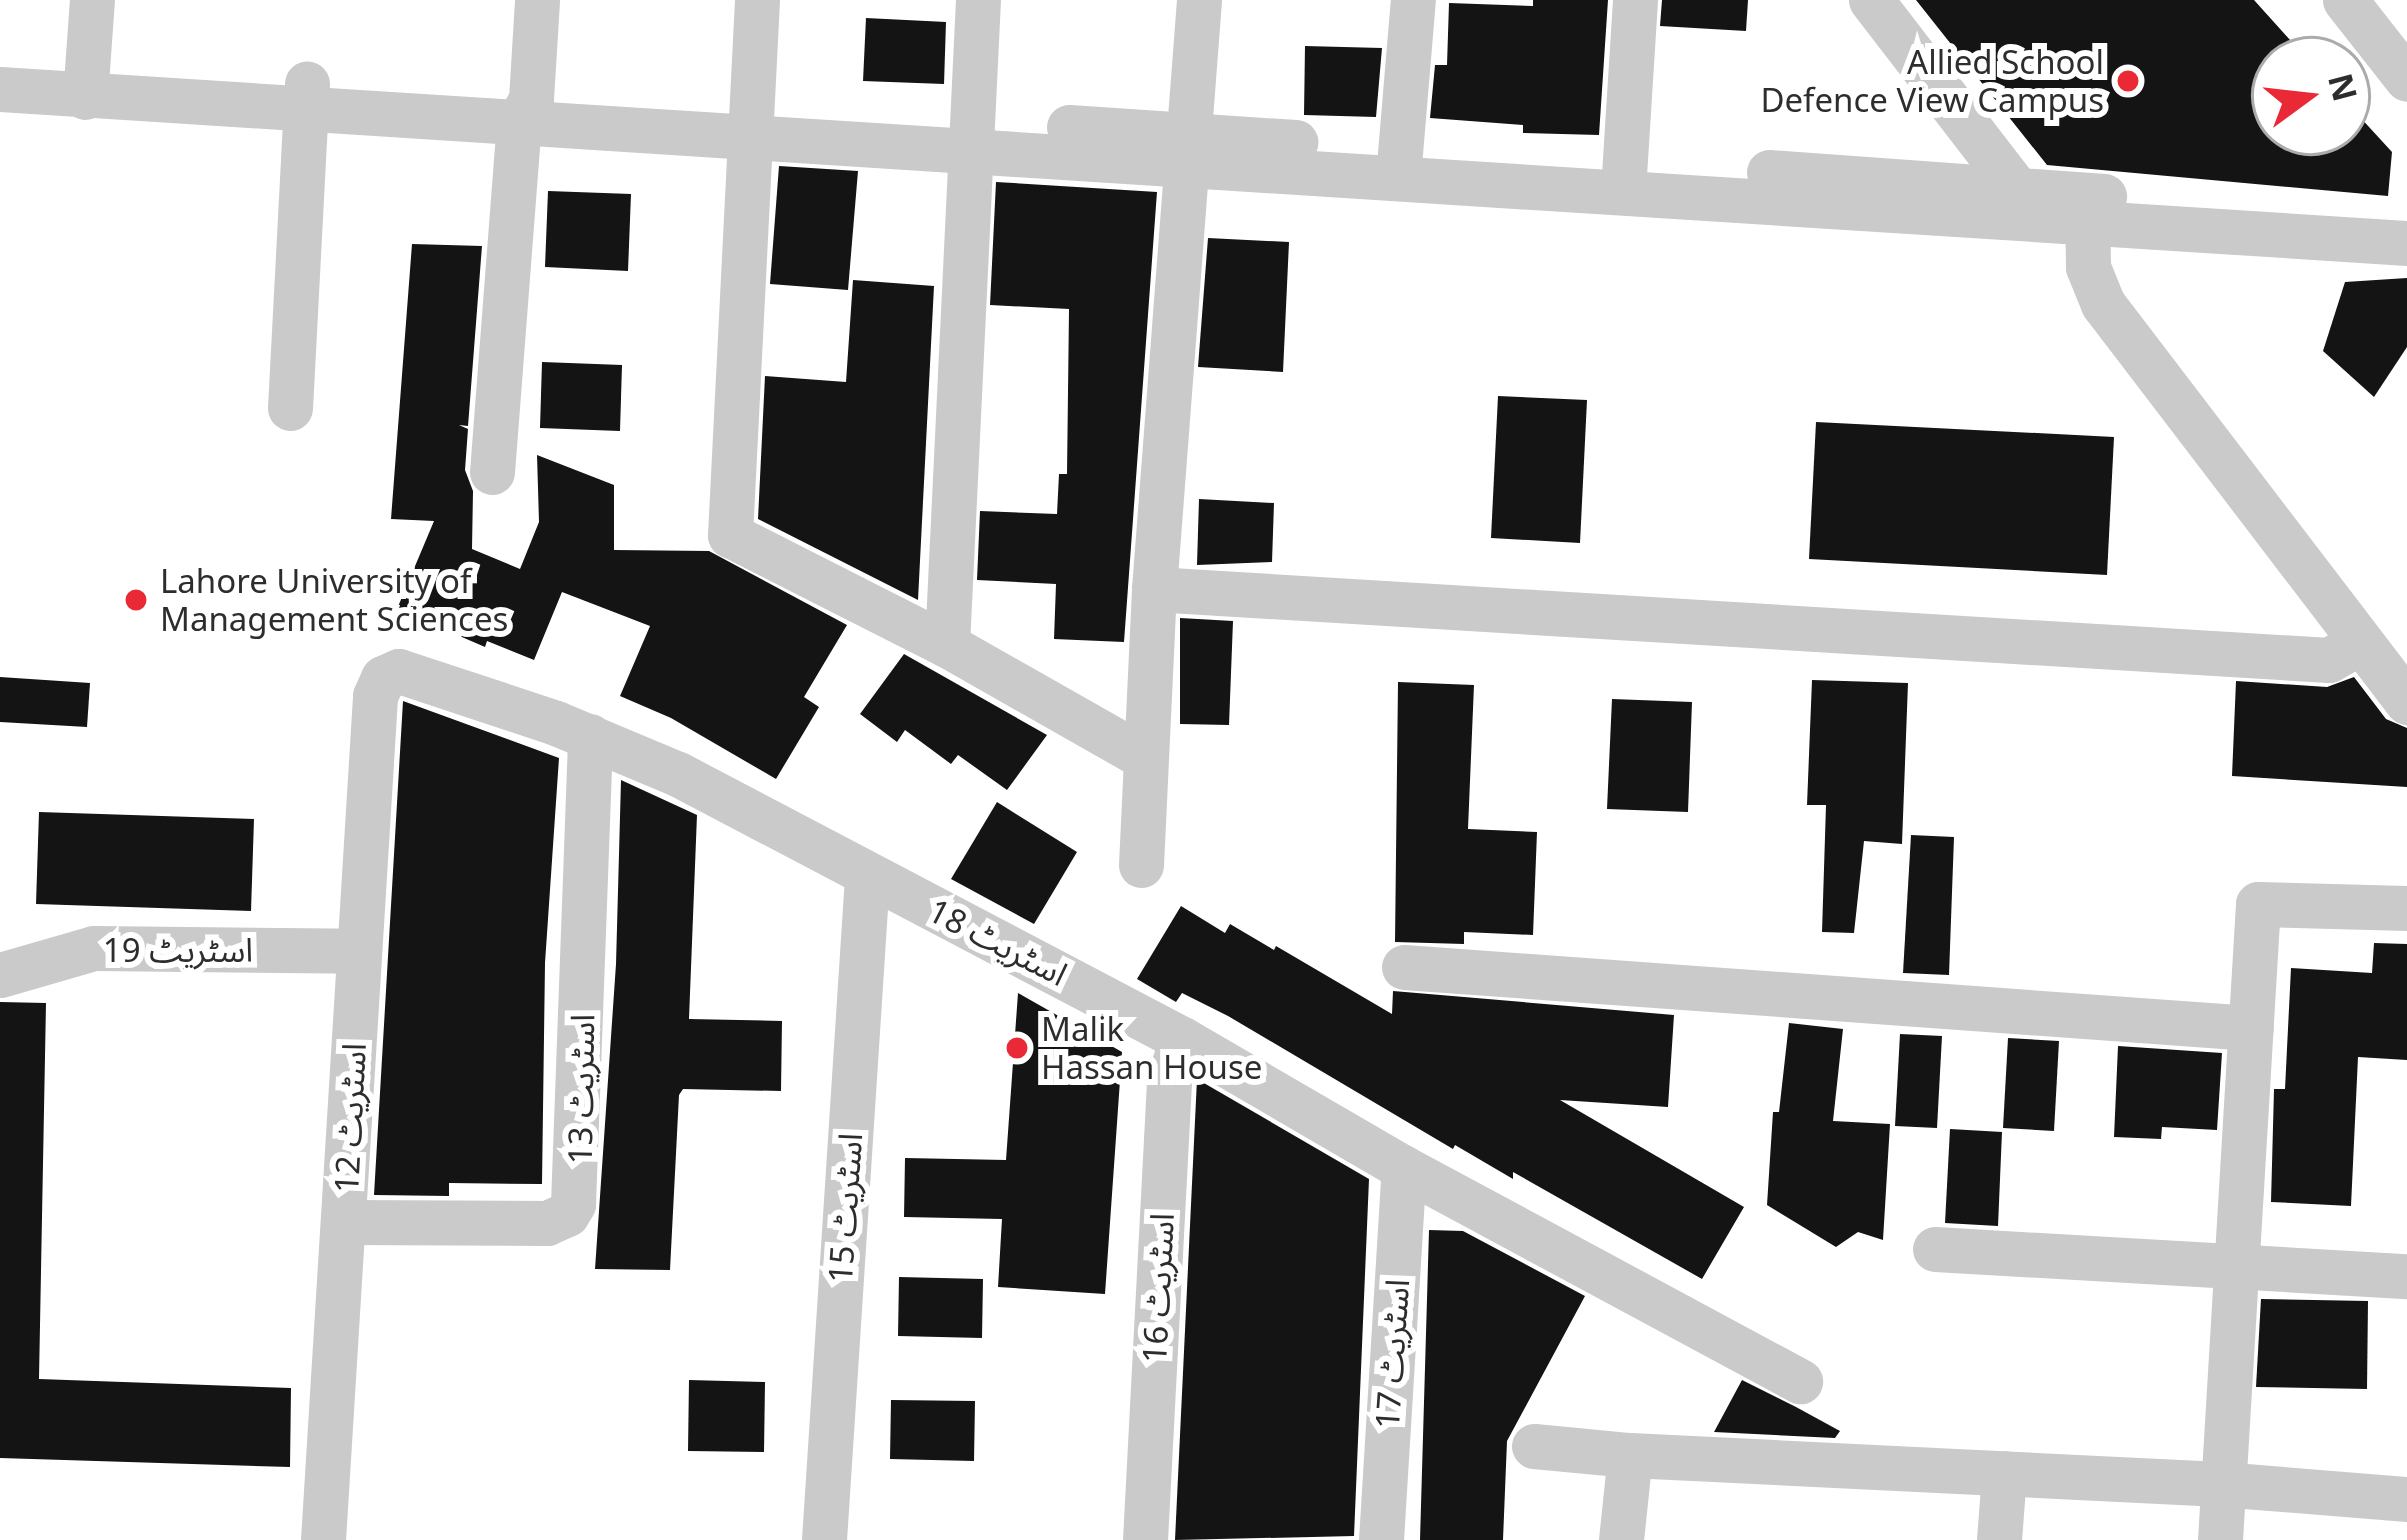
<!DOCTYPE html>
<meta charset="utf-8">
<style>
body{margin:0}
#map{position:relative;width:2407px;height:1540px;overflow:hidden;background:#fff;font-family:"Noto Sans","Noto Sans Arabic",sans-serif}
div>[style]{position:absolute}
.building>*{inset:0;background:#141414}
.minor>*{height:45px;margin:-22.5px;padding:0 22.5px;transform-origin:22.5px;border-radius:22.5px;background:#cacaca}
.dots>*{width:33px;height:33px;translate:-50% -50%;box-sizing:border-box;border:6px solid #fff;border-radius:50%}
span{translate:-50% -50%;white-space:nowrap;text-align:center;line-height:1.15;-webkit-text-stroke:12px #fff;paint-order:stroke}
.poi-label{font-size:33px;color:#2d2d2d}
.right{translate:-100% -50%;text-align:right}
.left{translate:0 -50%;text-align:left}
.street-label{font-size:33px;color:#2d2d2d}
.north{position:absolute;left:2251px;top:36px;width:120px;height:120px;box-sizing:border-box;background:#fff;border:3px solid #ababab;border-radius:50%;rotate:75deg;font-size:33px;font-weight:700;line-height:48px;text-align:center;color:#2d2d2d}
.north::after{content:'';display:block;margin:auto;width:42px;height:54px;background:#ea2936;clip-path:polygon(50% 0,100% 100%,50% 72%,0 100%)}
</style>
<div id="map">
<div class="building">
<div style="clip-path:polygon(1533px 0,1608px 0,1599px 135px,1523px 133px,1523px 125px,1430px 118px,1435px 65px,1447px 65px,1449px 3px,1533px 6px)"></div>
<div style="clip-path:polygon(1662px 0,1748px 0,1746px 31px,1660px 26px)"></div>
<div style="clip-path:polygon(1916px 0,2254px 0,2308px 60px,2275px 60px,2275px 132px,2347px 132px,2347px 103px,2392px 152px,2388px 196px,2047px 165px)"></div>
<div style="clip-path:polygon(866px 18px,946px 22px,944px 84px,863px 81px)"></div>
<div style="clip-path:polygon(1305px 46px,1382px 48px,1376px 117px,1304px 115px)"></div>
<div style="clip-path:polygon(779px 166px,858px 171px,848px 290px,770px 284px)"></div>
<div style="clip-path:polygon(996px 182px,1157px 192px,1124px 642px,1054px 639px,1056px 584px,977px 580px,980px 511px,1057px 514px,1059px 474px,1067px 474px,1069px 309px,990px 305px)"></div>
<div style="clip-path:polygon(548px 191px,631px 194px,628px 271px,545px 267px)"></div>
<div style="clip-path:polygon(1208px 238px,1289px 242px,1283px 372px,1198px 367px)"></div>
<div style="clip-path:polygon(412px 244px,482px 246px,468px 426px,459px 425px,468px 429px,465px 470px,473px 491px,472px 549px,520px 569px,539px 522px,537px 455px,614px 485px,614px 550px,709px 551px,847px 625px,804px 697px,819px 707px,776px 779px,671px 718px,620px 696px,650px 626px,562px 592px,534px 660px,487px 641px,485px 647px,397px 609px,434px 521px,391px 519px)"></div>
<div style="clip-path:polygon(2407px 278px,2407px 347px,2374px 397px,2323px 351px,2345px 282px)"></div>
<div style="clip-path:polygon(853px 280px,934px 286px,918px 600px,758px 519px,765px 376px,846px 382px)"></div>
<div style="clip-path:polygon(542px 362px,622px 365px,620px 431px,540px 428px)"></div>
<div style="clip-path:polygon(1498px 396px,1587px 400px,1580px 543px,1491px 538px)"></div>
<div style="clip-path:polygon(1816px 422px,2114px 437px,2107px 575px,1809px 559px)"></div>
<div style="clip-path:polygon(1199px 499px,1274px 503px,1272px 562px,1197px 565px)"></div>
<div style="clip-path:polygon(1180px 618px,1233px 621px,1229px 725px,1180px 724px)"></div>
<div style="clip-path:polygon(904px 654px,1047px 735px,1007px 790px,958px 755px,951px 764px,905px 730px,897px 742px,860px 714px)"></div>
<div style="clip-path:polygon(0 677px,90px 683px,87px 727px,0 722px)"></div>
<div style="clip-path:polygon(2354px 677px,2386px 719px,2407px 728px,2407px 787px,2232px 776px,2236px 681px,2327px 687px)"></div>
<div style="clip-path:polygon(1812px 680px,1908px 683px,1902px 844px,1864px 841px,1854px 933px,1822px 932px,1826px 805px,1807px 805px)"></div>
<div style="clip-path:polygon(1398px 682px,1474px 685px,1468px 829px,1537px 832px,1533px 935px,1464px 932px,1464px 944px,1395px 942px)"></div>
<div style="clip-path:polygon(1612px 699px,1692px 702px,1688px 812px,1607px 809px)"></div>
<div style="clip-path:polygon(403px 701px,559px 758px,545px 963px,542px 1184px,449px 1183px,449px 1196px,374px 1195px)"></div>
<div style="clip-path:polygon(621px 780px,697px 815px,689px 1019px,782px 1021px,781px 1091px,683px 1089px,679px 1095px,670px 1270px,595px 1269px,616px 964px)"></div>
<div style="clip-path:polygon(997px 802px,1077px 852px,1034px 924px,951px 879px)"></div>
<div style="clip-path:polygon(39px 812px,254px 819px,251px 911px,36px 904px)"></div>
<div style="clip-path:polygon(1911px 835px,1954px 837px,1949px 975px,1903px 973px)"></div>
<div style="clip-path:polygon(1181px 906px,1225px 933px,1230px 924px,1274px 950px,1276px 946px,1392px 1014px,1393px 991px,1674px 1015px,1668px 1107px,1560px 1100px,1744px 1207px,1702px 1279px,1513px 1172px,1513px 1179px,1455px 1145px,1453px 1149px,1228px 1016px,1182px 993px,1176px 1002px,1137px 979px)"></div>
<div style="clip-path:polygon(2374px 943px,2407px 944px,2407px 1060px,2358px 1057px,2351px 1206px,2271px 1202px,2274px 1089px,2285px 1089px,2291px 968px,2372px 973px)"></div>
<div style="clip-path:polygon(1018px 993px,1122px 1052px,1105px 1294px,998px 1287px,1002px 1219px,904px 1217px,905px 1158px,1006px 1160px)"></div>
<div style="clip-path:polygon(0 1002px,46px 1003px,39px 1379px,291px 1388px,290px 1467px,0 1458px)"></div>
<div style="clip-path:polygon(1789px 1023px,1843px 1029px,1833px 1121px,1890px 1124px,1883px 1240px,1858px 1232px,1836px 1247px,1767px 1205px,1773px 1112px,1779px 1112px)"></div>
<div style="clip-path:polygon(1900px 1034px,1942px 1036px,1937px 1128px,1895px 1126px)"></div>
<div style="clip-path:polygon(2008px 1038px,2059px 1041px,2054px 1131px,2003px 1128px)"></div>
<div style="clip-path:polygon(2118px 1046px,2222px 1053px,2217px 1130px,2162px 1127px,2161px 1139px,2114px 1137px)"></div>
<div style="clip-path:polygon(1197px 1079px,1369px 1179px,1354px 1536px,1175px 1540px)"></div>
<div style="clip-path:polygon(1950px 1129px,2002px 1132px,1998px 1226px,1945px 1223px)"></div>
<div style="clip-path:polygon(1429px 1230px,1463px 1231px,1585px 1296px,1507px 1441px,1503px 1540px,1420px 1540px)"></div>
<div style="clip-path:polygon(899px 1277px,983px 1279px,982px 1338px,898px 1336px)"></div>
<div style="clip-path:polygon(2261px 1299px,2368px 1301px,2367px 1389px,2256px 1387px)"></div>
<div style="clip-path:polygon(689px 1380px,765px 1382px,764px 1452px,688px 1451px)"></div>
<div style="clip-path:polygon(1742px 1380px,1796px 1407px,1840px 1431px,1835px 1438px,1714px 1432px)"></div>
<div style="clip-path:polygon(891px 1400px,975px 1401px,974px 1461px,890px 1459px)"></div>
</div>
<div class="minor">
<div style="left:757px;top:0;width:536px;rotate:92.89deg"></div>
<div style="left:730px;top:535px;width:243px;rotate:26.9deg"></div>
<div style="left:947px;top:645px;width:227px;rotate:29.6deg"></div>
<div style="left:1871px;top:0;width:236px;rotate:52.4deg"></div>
<div style="left:2015px;top:187px;width:19px;rotate:90deg"></div>
<div style="left:2345px;top:0;width:100px;rotate:51.9deg"></div>
<div style="left:0;top:89px;width:2412px;rotate:3.66deg"></div>
<div style="left:85px;top:97px;width:97px;rotate:-85.9deg"></div>
<div style="left:1069px;top:127px;width:227px;rotate:3.8deg"></div>
<div style="left:1769px;top:172px;width:336px;rotate:4.1deg"></div>
<div style="left:1398px;top:177px;width:178px;rotate:-85.2deg"></div>
<div style="left:1623px;top:191px;width:191px;rotate:-86.4deg"></div>
<div style="left:2087px;top:195px;width:72px;rotate:89.2deg"></div>
<div style="left:2088px;top:267px;width:40px;rotate:68deg"></div>
<div style="left:2103px;top:304px;width:501px;rotate:52.63deg"></div>
<div style="left:290px;top:408px;width:325px;rotate:-87deg"></div>
<div style="left:492px;top:472px;width:352px;rotate:-85.6deg"></div>
<div style="left:519px;top:121px;width:25px;rotate:-61deg"></div>
<div style="left:531px;top:99px;width:99px;rotate:-86.5deg"></div>
<div style="left:1154px;top:589px;width:1177px;rotate:3.46deg"></div>
<div style="left:2329px;top:660px;width:36px;rotate:-30deg"></div>
<div style="left:947px;top:645px;width:646px;rotate:-87.25deg"></div>
<div style="left:1141px;top:865px;width:276px;rotate:-87.3deg"></div>
<div style="left:1154px;top:589px;width:591px;rotate:-85.63deg"></div>
<div style="left:1404px;top:967px;width:849px;rotate:4.12deg"></div>
<div style="left:0;top:975px;width:98px;rotate:-16deg"></div>
<div style="left:94px;top:948px;width:265px;rotate:0.6deg"></div>
<div style="left:344px;top:1222px;width:203px;rotate:0.3deg"></div>
<div style="left:547px;top:1223px;width:22px;rotate:-24deg"></div>
<div style="left:567px;top:1214px;width:12px;rotate:-59deg"></div>
<div style="left:573px;top:1204px;width:468px;rotate:-87.9deg"></div>
<div style="left:1935px;top:1249px;width:473px;rotate:3.3deg"></div>
<div style="left:1534px;top:1446px;width:96px;rotate:5.4deg"></div>
<div style="left:323px;top:1540px;width:846px;rotate:-86.47deg"></div>
<div style="left:375px;top:696px;width:20px;rotate:-66deg"></div>
<div style="left:383px;top:678px;width:17px;rotate:-24deg"></div>
<div style="left:399px;top:671px;width:165px;rotate:18.3deg"></div>
<div style="left:556px;top:723px;width:132px;rotate:22.7deg"></div>
<div style="left:678px;top:774px;width:569px;rotate:27.74deg"></div>
<div style="left:1182px;top:1039px;width:257px;rotate:30.2deg"></div>
<div style="left:1404px;top:1168px;width:450px;rotate:28.3deg"></div>
<div style="left:824px;top:1540px;width:665px;rotate:-86.29deg"></div>
<div style="left:1145px;top:1540px;width:463px;rotate:-87deg"></div>
<div style="left:1169px;top:1078px;width:41px;rotate:-71.6deg"></div>
<div style="left:1381px;top:1540px;width:373px;rotate:-86.5deg"></div>
<div style="left:1621px;top:1540px;width:85px;rotate:-84deg"></div>
<div style="left:1630px;top:1455px;width:591px;rotate:2.81deg"></div>
<div style="left:2220px;top:1484px;width:188px;rotate:4.6deg"></div>
<div style="left:1999px;top:1540px;width:67px;rotate:-85.7deg"></div>
<div style="left:2220px;top:1540px;width:637px;rotate:-86.58deg"></div>
<div style="left:2258px;top:904px;width:149px;rotate:1.5deg"></div>
</div>
<div class="dots">
<div style="left:2128px;top:81px;background:#ea2936"></div>
<div style="left:136px;top:600px;background:#ea2936"></div>
<div style="left:1017px;top:1048px;background:#ea2936"></div>
</div>
<div class="poi-label">
<span class="right" style="left:2104px;top:81px">Allied School<br>Defence View Campus</span>
<span class="left" style="left:160px;top:600px">Lahore University of<br>Management Sciences</span>
<span class="left" style="left:1041px;top:1048px">Malik<br>Hassan House</span>
</div>
<div class="street-label">
<span style="left:998px;top:942px;rotate:27deg">اسٹریٹ 18</span>
<span style="left:178px;top:950px">اسٹریٹ 19</span>
<span style="left:581px;top:1089px;rotate:-89deg">اسٹریٹ 13</span>
<span style="left:350px;top:1118px;rotate:-87deg">اسٹریٹ 12</span>
<span style="left:845px;top:1208px;rotate:-86deg">اسٹریٹ 15</span>
<span style="left:1158px;top:1288px;rotate:-87deg">اسٹریٹ 16</span>
<span style="left:1392px;top:1354px;rotate:-86deg">اسٹریٹ 17</span>
</div>
<div class="north">N</div>
</div>
